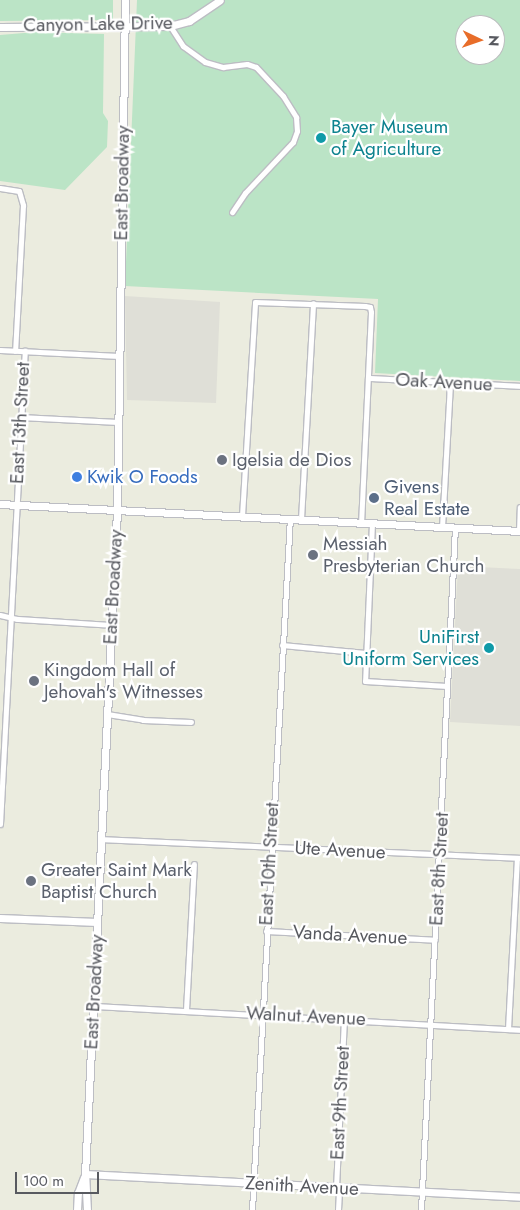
<!DOCTYPE html>
<style>
body{margin:0}
#map{position:relative;width:520px;height:1210px;overflow:hidden;background:#ebecdf;font-family:Jost,sans-serif}
div>[style]{position:absolute}
.industrial>*{inset:0;background:#dfdfd7}
.green>*{inset:0;background:#bbe4c6}
.roads{filter:drop-shadow(1px 0 #bcbdc3) drop-shadow(-1px 0 #bcbdc3) drop-shadow(0 1px #bcbdc3) drop-shadow(0 -1px #bcbdc3)}
.street>*{height:5px;margin:-2.5px;padding:0 2.5px;transform-origin:2.5px;border-radius:2.5px;background:#fff}
.secondary>*{height:7px;margin:-3.5px;padding:0 3.5px;transform-origin:3.5px;border-radius:3.5px;background:#fff}
.dots>*{width:14px;height:14px;translate:-50% -50%;box-sizing:border-box;border:2px solid #fff;border-radius:50%}
span{translate:-50% -50%;white-space:nowrap;text-align:center;line-height:1.15;-webkit-text-stroke:4.5px #fff;paint-order:stroke}
.street-label{font-size:19px;color:#585a60}
.culture-label{font-size:19px;color:#0d838f}
.left{translate:0 -50%;text-align:left}
.right{translate:-100% -50%;text-align:right}
.worship-label{font-size:19px;color:#5b616d}
.shop-label{font-size:19px;color:#366cbe}
.service-label{font-size:19px;color:#4e5e75}
.north{position:absolute;left:455px;top:15px;width:50px;height:50px;box-sizing:border-box;background:#fff;border:1px solid #bcbdbf;border-radius:50%;rotate:93deg;font-size:14px;font-weight:700;line-height:20px;text-align:center;color:#585a60}
.north::after{content:'';display:block;margin:auto;width:18px;height:22px;background:#e86d29;clip-path:polygon(50% 0,100% 100%,50% 72%,0 100%)}
.scale{position:absolute;left:15px;top:1172px;width:84px;height:22px;box-sizing:border-box;border:2px solid #585a60;border-top:0;padding-left:6px;font-size:15px;line-height:18px;white-space:nowrap;color:#585a60;-webkit-text-stroke:4px #fff;paint-order:stroke}
</style>
<div id="map">
<div class="industrial">
<div style="clip-path:polygon(125px 296px,220px 302px,216px 403px,127px 400px)"></div>
<div style="clip-path:polygon(458px 566px,520px 569px,520px 726px,450px 722px)"></div>
</div>
<div class="green">
<div style="clip-path:polygon(0 0,113px 0,113px 20px,0 21px)"></div>
<div style="clip-path:polygon(evenodd,137px 0,520px 0,520px 381px,375px 373px,378px 299px,125px 286px,137px 0,465px 25px,495px 25px,495px 55px,465px 55px,465px 25px)"></div>
<div style="clip-path:polygon(36px 32px,104px 34px,103px 113px,108px 121px,107px 147px,65px 190px,0 181px,0 35px)"></div>
</div>
<div class="roads">
<div class="street">
<div style="left:170px;top:26px;width:24px;rotate:57deg"></div>
<div style="left:183px;top:46px;width:27px;rotate:36deg"></div>
<div style="left:205px;top:62px;width:19px;rotate:16deg"></div>
<div style="left:223px;top:67px;width:24px;rotate:-7deg"></div>
<div style="left:247px;top:64px;width:9px;rotate:18deg"></div>
<div style="left:256px;top:67px;width:40px;rotate:47deg"></div>
<div style="left:283px;top:96px;width:25px;rotate:58deg"></div>
<div style="left:296px;top:117px;width:14px;rotate:86deg"></div>
<div style="left:297px;top:131px;width:12px;rotate:110deg"></div>
<div style="left:293px;top:142px;width:70px;rotate:133.3deg"></div>
<div style="left:245px;top:193px;width:23px;rotate:124deg"></div>
<div style="left:0;top:188px;width:19px;rotate:9deg"></div>
<div style="left:19px;top:191px;width:15px;rotate:74deg"></div>
<div style="left:23px;top:205px;width:146px;rotate:93.1deg"></div>
<div style="left:0;top:350px;width:119px;rotate:2.9deg"></div>
<div style="left:368px;top:378px;width:152px;rotate:3deg"></div>
<div style="left:20px;top:417px;width:98px;rotate:2.9deg"></div>
<div style="left:242px;top:516px;width:214px;rotate:-86.5deg"></div>
<div style="left:255px;top:302px;width:110px;rotate:2.1deg"></div>
<div style="left:365px;top:306px;width:5px;rotate:11deg"></div>
<div style="left:370px;top:307px;width:5px;rotate:79deg"></div>
<div style="left:371px;top:312px;width:210px;rotate:92.7deg"></div>
<div style="left:301px;top:519px;width:216px;rotate:-86.8deg"></div>
<div style="left:372px;top:523px;width:158px;rotate:92.5deg"></div>
<div style="left:365px;top:681px;width:82px;rotate:3.5deg"></div>
<div style="left:442px;top:527px;width:145px;rotate:-86.8deg"></div>
<div style="left:519px;top:531px;width:24px;rotate:-88deg"></div>
<div style="left:0;top:615px;width:17px;rotate:13deg"></div>
<div style="left:17px;top:619px;width:95px;rotate:3.6deg"></div>
<div style="left:282px;top:645px;width:84px;rotate:5.4deg"></div>
<div style="left:107px;top:714px;width:36px;rotate:9deg"></div>
<div style="left:143px;top:720px;width:48px;rotate:2.4deg"></div>
<div style="left:0;top:824px;width:474px;rotate:-87deg"></div>
<div style="left:101px;top:839px;width:419px;rotate:2.6deg"></div>
<div style="left:266px;top:931px;width:169px;rotate:3deg"></div>
<div style="left:93px;top:1006px;width:428px;rotate:3.2deg"></div>
<div style="left:186px;top:1010px;width:146px;rotate:-86.9deg"></div>
<div style="left:508px;top:1029px;width:171px;rotate:-87deg"></div>
<div style="left:336px;top:1188px;width:170px;rotate:-87.3deg"></div>
<div style="left:252px;top:1210px;width:693px;rotate:-86.86deg"></div>
<div style="left:338px;top:1210px;width:22px;rotate:-87deg"></div>
<div style="left:421px;top:1210px;width:683px;rotate:-87.15deg"></div>
</div>
<div class="secondary">
<div style="left:0;top:27px;width:170px;rotate:-0.3deg"></div>
<div style="left:170px;top:26px;width:20px;rotate:-15deg"></div>
<div style="left:189px;top:21px;width:37px;rotate:-34deg"></div>
<div style="left:0;top:504px;width:521px;rotate:2.97deg"></div>
<div style="left:0;top:918px;width:97px;rotate:2.4deg"></div>
<div style="left:85px;top:1174px;width:436px;rotate:3deg"></div>
<div style="left:77px;top:1210px;width:17px;rotate:-87deg"></div>
<div style="left:78px;top:1193px;width:17px;rotate:-69deg"></div>
<div style="left:87px;top:1210px;width:36px;rotate:-93deg"></div>
<div style="left:85px;top:1174px;width:664px;rotate:-87.24deg"></div>
<div style="left:117px;top:511px;width:511px;rotate:-89.1deg"></div>
</div>
</div>
<div class="dots">
<div style="left:321px;top:138px;background:#0f9aa8"></div>
<div style="left:222px;top:460px;background:#6b7280"></div>
<div style="left:77px;top:477px;background:#3f7fe0"></div>
<div style="left:374px;top:498px;background:#5c6f8a"></div>
<div style="left:313px;top:555px;background:#6b7280"></div>
<div style="left:489px;top:648px;background:#0f9aa8"></div>
<div style="left:34px;top:681px;background:#6b7280"></div>
<div style="left:31px;top:881px;background:#6b7280"></div>
</div>
<div class="street-label">
<span style="left:98px;top:24px;rotate:-1deg">Canyon Lake Drive</span>
<span style="left:122px;top:183px;rotate:-89deg">East Broadway</span>
<span style="left:444px;top:382px;rotate:3deg">Oak Avenue</span>
<span style="left:20px;top:423px;rotate:-87deg">East 13th Street</span>
<span style="left:113px;top:587px;rotate:-87deg">East Broadway</span>
<span style="left:340px;top:850px;rotate:3deg">Ute Avenue</span>
<span style="left:269px;top:864px;rotate:-87deg">East 10th Street</span>
<span style="left:439px;top:869px;rotate:-87deg">East 8th Street</span>
<span style="left:350px;top:935px;rotate:3deg">Vanda Avenue</span>
<span style="left:94px;top:992px;rotate:-87deg">East Broadway</span>
<span style="left:306px;top:1016px;rotate:3deg">Walnut Avenue</span>
<span style="left:340px;top:1103px;rotate:-87deg">East 9th Street</span>
<span style="left:302px;top:1186px;rotate:3deg">Zenith Avenue</span>
</div>
<div class="culture-label">
<span class="left" style="left:331px;top:138px">Bayer Museum<br>of Agriculture</span>
<span class="right" style="left:479px;top:648px">UniFirst<br>Uniform Services</span>
</div>
<div class="worship-label">
<span class="left" style="left:232px;top:460px">Igelsia de Dios</span>
<span class="left" style="left:323px;top:555px">Messiah<br>Presbyterian Church</span>
<span class="left" style="left:44px;top:681px">Kingdom Hall of<br>Jehovah's Witnesses</span>
<span class="left" style="left:41px;top:881px">Greater Saint Mark<br>Baptist Church</span>
</div>
<div class="shop-label">
<span class="left" style="left:87px;top:477px">Kwik O Foods</span>
</div>
<div class="service-label">
<span class="left" style="left:384px;top:498px">Givens<br>Real Estate</span>
</div>
<div class="north">N</div>
<div class="scale">100 m</div>
</div>
